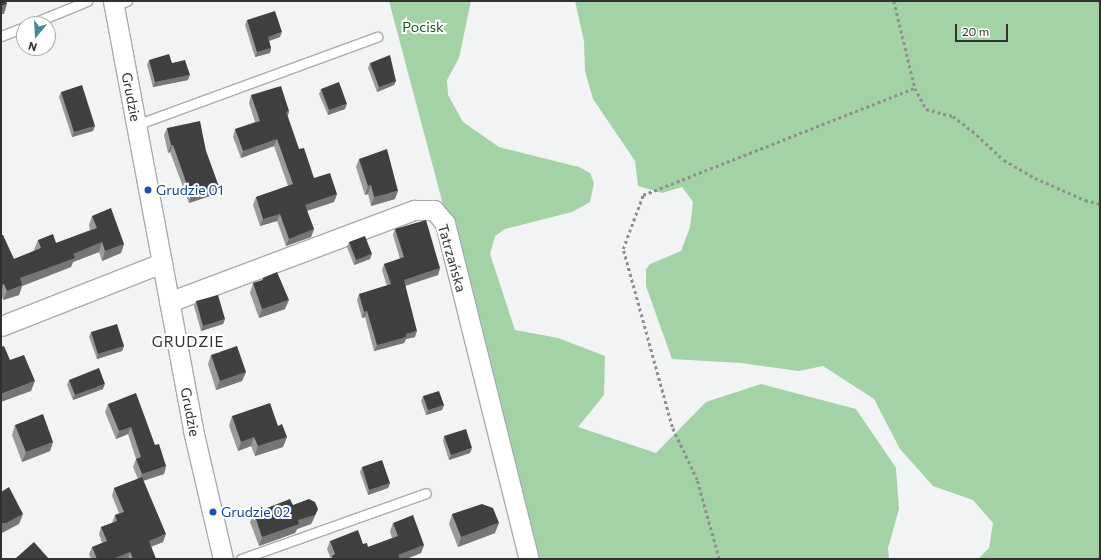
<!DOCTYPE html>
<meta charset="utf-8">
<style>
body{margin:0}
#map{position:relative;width:1101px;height:560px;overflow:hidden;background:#f2f3f5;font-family:Commissioner,sans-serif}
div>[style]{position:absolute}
.forest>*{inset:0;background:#a3d2a6}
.path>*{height:2.5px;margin-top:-1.25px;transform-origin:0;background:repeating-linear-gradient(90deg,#8f8f91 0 3px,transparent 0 6px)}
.roads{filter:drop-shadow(1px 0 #ababad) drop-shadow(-1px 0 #ababad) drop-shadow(0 1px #ababad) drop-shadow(0 -1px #ababad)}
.service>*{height:9px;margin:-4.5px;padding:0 4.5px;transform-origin:4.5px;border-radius:4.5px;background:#fff}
.minor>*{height:19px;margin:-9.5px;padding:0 9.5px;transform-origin:9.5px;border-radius:9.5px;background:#fff}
.wall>*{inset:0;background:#9a9a9b}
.shaded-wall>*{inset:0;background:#767677}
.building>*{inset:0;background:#414041}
.dots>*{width:11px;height:11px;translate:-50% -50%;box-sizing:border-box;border:2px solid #fff;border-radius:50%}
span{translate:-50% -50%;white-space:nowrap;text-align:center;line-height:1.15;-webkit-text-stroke:4px #fff;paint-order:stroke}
.park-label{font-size:14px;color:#10551f}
.street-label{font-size:14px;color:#313132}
.transit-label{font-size:14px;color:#164399}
.left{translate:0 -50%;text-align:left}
.neighbourhood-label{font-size:15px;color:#313132;letter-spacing:1px}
.frame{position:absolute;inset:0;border:2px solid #313132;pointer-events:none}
.north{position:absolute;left:16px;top:16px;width:40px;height:40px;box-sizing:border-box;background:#fff;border:1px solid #adadad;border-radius:50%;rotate:198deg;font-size:11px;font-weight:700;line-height:16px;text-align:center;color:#313132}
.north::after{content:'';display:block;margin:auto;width:14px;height:18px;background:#448797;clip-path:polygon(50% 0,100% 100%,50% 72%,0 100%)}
.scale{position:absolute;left:955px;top:24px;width:53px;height:18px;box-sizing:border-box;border:2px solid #313132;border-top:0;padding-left:5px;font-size:12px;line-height:14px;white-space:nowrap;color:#313132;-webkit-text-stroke:3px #fff;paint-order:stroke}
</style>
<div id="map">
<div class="forest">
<div style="clip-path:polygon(389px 1px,471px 1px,459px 58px,447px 80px,448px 95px,463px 122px,499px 147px,579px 167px,590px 173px,594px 183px,590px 202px,572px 212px,505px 229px,495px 236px,490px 254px,515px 330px,558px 338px,605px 356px,604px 395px,578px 427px,656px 453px,706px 402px,761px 384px,856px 409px,896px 468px,899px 509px,888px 548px,889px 559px,537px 559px)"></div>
<div style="clip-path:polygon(575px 1px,1100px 1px,1100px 559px,978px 559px,989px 548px,993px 523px,973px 500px,933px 486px,900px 449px,874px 399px,823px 366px,799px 371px,741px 363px,672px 359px,646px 286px,646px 269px,650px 264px,681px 251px,690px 227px,693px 202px,682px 187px,662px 193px,638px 186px,635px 161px,593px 99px,585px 71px,584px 41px)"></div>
</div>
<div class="path">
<div style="left:894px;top:1px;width:89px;rotate:76.4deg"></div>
<div style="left:915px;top:88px;width:24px;rotate:62deg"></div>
<div style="left:926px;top:109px;width:28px;rotate:15deg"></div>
<div style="left:953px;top:116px;width:31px;rotate:38deg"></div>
<div style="left:977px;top:135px;width:37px;rotate:43deg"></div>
<div style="left:1004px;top:160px;width:36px;rotate:30deg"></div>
<div style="left:1035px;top:178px;width:55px;rotate:23.7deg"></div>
<div style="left:1085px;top:200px;width:16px;rotate:15deg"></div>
<div style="left:719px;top:559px;width:82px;rotate:-105.6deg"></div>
<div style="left:697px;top:480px;width:59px;rotate:-115.3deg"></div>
<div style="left:672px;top:427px;width:185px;rotate:-105.4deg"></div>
<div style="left:623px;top:249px;width:58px;rotate:-69.7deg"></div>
<div style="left:643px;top:195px;width:292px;rotate:-21.5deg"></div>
</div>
<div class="roads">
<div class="service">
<div style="left:113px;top:6px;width:15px;rotate:-20deg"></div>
<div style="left:31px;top:24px;width:61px;rotate:-22.3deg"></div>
<div style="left:1px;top:36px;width:25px;rotate:-21deg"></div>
<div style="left:136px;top:125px;width:257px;rotate:-20.1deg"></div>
<div style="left:241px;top:559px;width:196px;rotate:-19.6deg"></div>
</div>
<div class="minor">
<div style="left:113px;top:1px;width:436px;rotate:79.4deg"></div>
<div style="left:193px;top:430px;width:132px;rotate:76.9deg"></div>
<div style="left:169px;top:302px;width:262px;rotate:-20.6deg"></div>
<div style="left:414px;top:210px;width:20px"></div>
<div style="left:434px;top:210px;width:17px;rotate:50deg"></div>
<div style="left:445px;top:223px;width:346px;rotate:76deg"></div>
<div style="left:1px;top:326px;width:173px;rotate:-21.4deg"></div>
</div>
</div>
<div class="wall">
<div style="clip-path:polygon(247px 20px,280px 37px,269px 41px,271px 48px,270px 53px,255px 57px,245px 25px)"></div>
<div style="clip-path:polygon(149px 60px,172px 63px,188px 80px,153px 87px,147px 65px)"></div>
<div style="clip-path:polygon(370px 63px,396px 81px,394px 85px,377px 92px,368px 68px)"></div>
<div style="clip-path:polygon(321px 89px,345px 109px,328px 115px,319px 94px)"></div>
<div style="clip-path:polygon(61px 92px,95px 126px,93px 131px,72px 137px,59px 97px)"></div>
<div style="clip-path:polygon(251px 95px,289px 111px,288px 116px,299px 149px,314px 178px,337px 194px,334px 202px,307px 211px,314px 229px,311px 237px,286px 246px,277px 221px,260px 226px,253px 205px,256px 197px,288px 186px,274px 146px,241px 158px,233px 137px,235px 129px,255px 122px,249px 103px)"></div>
<div style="clip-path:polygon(167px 128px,206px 151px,219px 187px,216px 194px,189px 203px,170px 152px,168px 153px,164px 135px)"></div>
<div style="clip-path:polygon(359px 159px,395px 199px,371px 206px,368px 194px,365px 195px,356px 167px)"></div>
<div style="clip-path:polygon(92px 216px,124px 244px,121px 253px,102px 261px,99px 252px,73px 262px,71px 267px,22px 286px,19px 295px,3px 300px,1px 294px,1px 235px,14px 259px,34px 251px,34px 250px,38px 240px,56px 243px,90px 230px,89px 225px)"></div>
<div style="clip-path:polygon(395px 229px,440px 268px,438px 275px,405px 285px,415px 337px,406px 339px,404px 343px,374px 351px,365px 317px,362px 318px,357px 300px,359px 294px,387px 286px,382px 270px,384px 264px,400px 259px,393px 235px)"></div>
<div style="clip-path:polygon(349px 242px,370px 259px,354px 265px,347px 247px)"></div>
<div style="clip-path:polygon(263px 278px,285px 309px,259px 318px,250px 293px,253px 283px,262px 280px)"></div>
<div style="clip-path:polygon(196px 301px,225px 319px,223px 324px,201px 331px,194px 306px)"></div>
<div style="clip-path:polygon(91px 332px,124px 346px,122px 351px,97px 359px,89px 337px)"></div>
<div style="clip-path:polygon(211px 355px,246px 372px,242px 381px,216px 390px,208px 364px)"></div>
<div style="clip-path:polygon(69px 380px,103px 389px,73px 400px,67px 385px)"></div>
<div style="clip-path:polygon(423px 396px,444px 405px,442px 410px,426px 415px,421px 401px)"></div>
<div style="clip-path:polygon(108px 404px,155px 445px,166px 466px,164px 474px,143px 481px,163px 542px,151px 547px,156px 559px,91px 559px,89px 554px,92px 547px,102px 543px,99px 534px,101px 527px,112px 523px,115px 515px,119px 513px,112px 496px,114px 488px,138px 479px,133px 467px,136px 459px,128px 434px,116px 439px,105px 412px)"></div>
<div style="clip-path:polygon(232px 416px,278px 426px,287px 437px,283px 447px,255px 456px,251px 446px,238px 451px,229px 426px)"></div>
<div style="clip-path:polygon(15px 425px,53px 442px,50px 451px,22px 462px,12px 435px)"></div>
<div style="clip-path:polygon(444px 436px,470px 453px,449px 460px,443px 441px)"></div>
<div style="clip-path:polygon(362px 467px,390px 483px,388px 488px,368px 495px,360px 472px)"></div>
<div style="clip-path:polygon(293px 505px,314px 518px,311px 524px,297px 529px,295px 533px,259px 546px,250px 522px,254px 513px)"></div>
<div style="clip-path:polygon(452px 514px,495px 533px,458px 547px,449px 524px)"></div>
<div style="clip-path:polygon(393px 523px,424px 545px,421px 553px,406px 559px,331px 559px,327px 549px,330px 541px,363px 544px,368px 547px,392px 538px,390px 531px)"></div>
</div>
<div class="shaded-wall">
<div style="clip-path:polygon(7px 4px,4px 14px,1px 14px,1px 6px)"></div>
<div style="clip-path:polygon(282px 32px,280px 37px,266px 42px,268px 37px)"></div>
<div style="clip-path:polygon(271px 48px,270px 53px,255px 57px,257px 52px)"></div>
<div style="clip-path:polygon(190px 75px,188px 80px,153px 87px,155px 82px)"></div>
<div style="clip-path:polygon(396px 81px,394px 85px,377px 92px,379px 87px)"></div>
<div style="clip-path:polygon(347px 104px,345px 109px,328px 115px,329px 110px)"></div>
<div style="clip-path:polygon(289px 111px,287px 118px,286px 112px)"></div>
<div style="clip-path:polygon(95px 126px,93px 131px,72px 137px,74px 132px)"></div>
<div style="clip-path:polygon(277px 139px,274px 146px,241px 158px,243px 151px)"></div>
<div style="clip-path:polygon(171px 145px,173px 145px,170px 152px,168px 153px)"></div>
<div style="clip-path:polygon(371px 185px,368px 194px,365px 195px,368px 186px)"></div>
<div style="clip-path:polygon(219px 187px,216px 194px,189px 203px,191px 196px)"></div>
<div style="clip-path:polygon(398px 191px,395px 199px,371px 206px,374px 197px)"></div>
<div style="clip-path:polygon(337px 194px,334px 202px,303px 212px,305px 205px)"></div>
<div style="clip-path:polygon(280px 214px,277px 221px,260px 226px,263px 219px)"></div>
<div style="clip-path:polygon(314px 229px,311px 237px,286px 246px,289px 239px)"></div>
<div style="clip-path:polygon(102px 242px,99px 252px,73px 262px,71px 267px,22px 286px,19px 295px,3px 300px,7px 291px,20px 278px,73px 254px)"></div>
<div style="clip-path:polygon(124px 244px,121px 253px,102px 261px,105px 251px)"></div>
<div style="clip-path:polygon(372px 254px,370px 259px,354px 265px,356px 260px)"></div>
<div style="clip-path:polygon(440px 268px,438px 275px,402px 287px,404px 280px)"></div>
<div style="clip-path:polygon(4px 284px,1px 293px,1px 285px)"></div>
<div style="clip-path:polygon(289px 300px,285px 309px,259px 318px,262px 309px)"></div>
<div style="clip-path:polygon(367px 311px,365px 317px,362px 318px,364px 312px)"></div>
<div style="clip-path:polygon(225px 319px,223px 324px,201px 331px,203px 326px)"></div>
<div style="clip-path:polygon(417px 331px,415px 337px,406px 339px,404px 343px,374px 351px,377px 345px,406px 334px)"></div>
<div style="clip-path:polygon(124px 346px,122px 351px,97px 359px,98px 354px)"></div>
<div style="clip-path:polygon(246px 372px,242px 381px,216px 390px,220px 381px)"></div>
<div style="clip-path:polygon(35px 381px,31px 391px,1px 402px,1px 394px)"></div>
<div style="clip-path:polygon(105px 384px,103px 389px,73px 400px,75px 395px)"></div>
<div style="clip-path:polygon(444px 405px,442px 410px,426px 415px,428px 410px)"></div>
<div style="clip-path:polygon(131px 427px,128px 434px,116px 439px,119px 431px)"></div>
<div style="clip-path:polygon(254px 437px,251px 446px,238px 451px,241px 442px)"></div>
<div style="clip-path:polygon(287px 437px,283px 447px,255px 456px,258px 446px)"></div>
<div style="clip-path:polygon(53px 442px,50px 451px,22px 462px,26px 452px)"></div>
<div style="clip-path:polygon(472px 448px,470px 453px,449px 460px,451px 455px)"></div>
<div style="clip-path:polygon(166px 466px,164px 474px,139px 482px,142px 474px)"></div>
<div style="clip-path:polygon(390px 483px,388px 488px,368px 495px,369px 490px)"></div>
<div style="clip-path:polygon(318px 509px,314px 518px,311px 524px,297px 529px,295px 533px,259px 546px,262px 537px,298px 520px)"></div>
<div style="clip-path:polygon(23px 514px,19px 524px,2px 533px,1px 533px,1px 523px)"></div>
<div style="clip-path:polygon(499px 523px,495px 533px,458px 547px,461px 537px)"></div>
<div style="clip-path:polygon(166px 534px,163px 542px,147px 548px,149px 541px)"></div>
<div style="clip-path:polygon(424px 545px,421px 553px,406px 559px,397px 559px,398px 555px)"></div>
<div style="clip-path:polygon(130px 552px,128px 559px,113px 559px)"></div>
</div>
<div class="building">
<div style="clip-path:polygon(1px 1px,6px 1px,7px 4px,1px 6px)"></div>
<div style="clip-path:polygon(275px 11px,282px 32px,268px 37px,271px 48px,257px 52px,247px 20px)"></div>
<div style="clip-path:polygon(169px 54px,172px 63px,185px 60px,190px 75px,155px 82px,149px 60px)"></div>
<div style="clip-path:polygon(390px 55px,396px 81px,379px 87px,370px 63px)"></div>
<div style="clip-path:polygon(339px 82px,347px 104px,329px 110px,321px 89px)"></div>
<div style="clip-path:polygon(82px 85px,95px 126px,74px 132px,61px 92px)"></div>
<div style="clip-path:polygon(281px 86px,289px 111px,286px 112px,299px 149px,304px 148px,314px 178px,330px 173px,337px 194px,305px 205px,314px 229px,289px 239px,280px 214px,263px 219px,256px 197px,293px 184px,277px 139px,243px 151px,235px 129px,260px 121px,251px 95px)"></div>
<div style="clip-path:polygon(200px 121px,206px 151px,219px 187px,191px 196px,173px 145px,171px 145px,167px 128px)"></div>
<div style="clip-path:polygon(387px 149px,398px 191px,374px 197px,371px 185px,368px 186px,359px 159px)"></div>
<div style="clip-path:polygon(111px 208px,124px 244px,105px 251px,102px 242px,73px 254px,75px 258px,20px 278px,22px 285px,7px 291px,4px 284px,1px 285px,1px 235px,3px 235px,14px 259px,41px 248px,38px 240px,53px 234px,56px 243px,97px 228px,92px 216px)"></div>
<div style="clip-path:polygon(426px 220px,440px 268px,404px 280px,417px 331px,406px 334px,406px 337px,377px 345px,367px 311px,364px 312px,359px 294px,391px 284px,384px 264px,404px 257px,395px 229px)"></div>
<div style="clip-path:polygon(365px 236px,372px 254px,356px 260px,349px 242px)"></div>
<div style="clip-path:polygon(277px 272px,289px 300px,262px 309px,253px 283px,263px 280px,263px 278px)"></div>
<div style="clip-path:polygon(218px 295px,225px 319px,203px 326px,196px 301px)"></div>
<div style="clip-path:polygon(117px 324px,124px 346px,98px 354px,91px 332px)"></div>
<div style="clip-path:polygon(4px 346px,10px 360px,24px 355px,35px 381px,1px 394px,1px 347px)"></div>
<div style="clip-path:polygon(237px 346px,246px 372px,220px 381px,211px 355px)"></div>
<div style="clip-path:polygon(99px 368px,105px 384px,75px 395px,69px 380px)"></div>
<div style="clip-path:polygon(439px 391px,444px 405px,428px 410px,423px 396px)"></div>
<div style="clip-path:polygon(136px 393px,155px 445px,159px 444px,166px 466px,142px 474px,136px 459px,141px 457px,131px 427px,119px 431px,108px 404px)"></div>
<div style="clip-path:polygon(270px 403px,278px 426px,282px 424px,287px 437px,258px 446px,254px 437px,241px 442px,232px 416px)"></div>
<div style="clip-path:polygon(43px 414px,53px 442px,26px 452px,15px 425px)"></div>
<div style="clip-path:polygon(466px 429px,472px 448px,451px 455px,444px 436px)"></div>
<div style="clip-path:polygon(382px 460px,390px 483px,369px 490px,362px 467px)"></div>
<div style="clip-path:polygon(142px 477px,166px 534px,149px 541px,156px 559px,133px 559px,130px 552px,113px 559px,97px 559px,92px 547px,107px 541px,101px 527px,117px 521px,115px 515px,124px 512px,114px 488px)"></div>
<div style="clip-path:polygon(9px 487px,23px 514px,6px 523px,1px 523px,1px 492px)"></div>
<div style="clip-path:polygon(290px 499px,293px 505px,309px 499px,315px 502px,318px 509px,315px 515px,298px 520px,299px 524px,262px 537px,254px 513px)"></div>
<div style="clip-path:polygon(482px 504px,493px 508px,499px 523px,461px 537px,452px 514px)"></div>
<div style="clip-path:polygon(413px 515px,424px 545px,398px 555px,400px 559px,333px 559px,332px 556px,335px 554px,330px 541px,358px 530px,363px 544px,367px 543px,368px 547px,398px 536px,393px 523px)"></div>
<div style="clip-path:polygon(34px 542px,49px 559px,17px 559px,16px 558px)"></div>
</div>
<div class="dots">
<div style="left:148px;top:190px;background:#1a4fb4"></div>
<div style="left:213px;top:512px;background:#1a4fb4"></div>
</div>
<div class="park-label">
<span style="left:423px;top:27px">Pocisk</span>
</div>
<div class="street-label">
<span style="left:131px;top:97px;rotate:79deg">Grudzie</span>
<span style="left:452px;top:258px;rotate:74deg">Tatrzańska</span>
<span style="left:190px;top:412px;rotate:79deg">Grudzie</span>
</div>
<div class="transit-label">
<span class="left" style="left:156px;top:190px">Grudzie 01</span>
<span class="left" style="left:221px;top:512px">Grudzie 02</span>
</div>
<div class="neighbourhood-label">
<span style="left:188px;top:342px">GRUDZIE</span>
</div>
<div class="frame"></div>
<div class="north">N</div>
<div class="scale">20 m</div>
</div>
